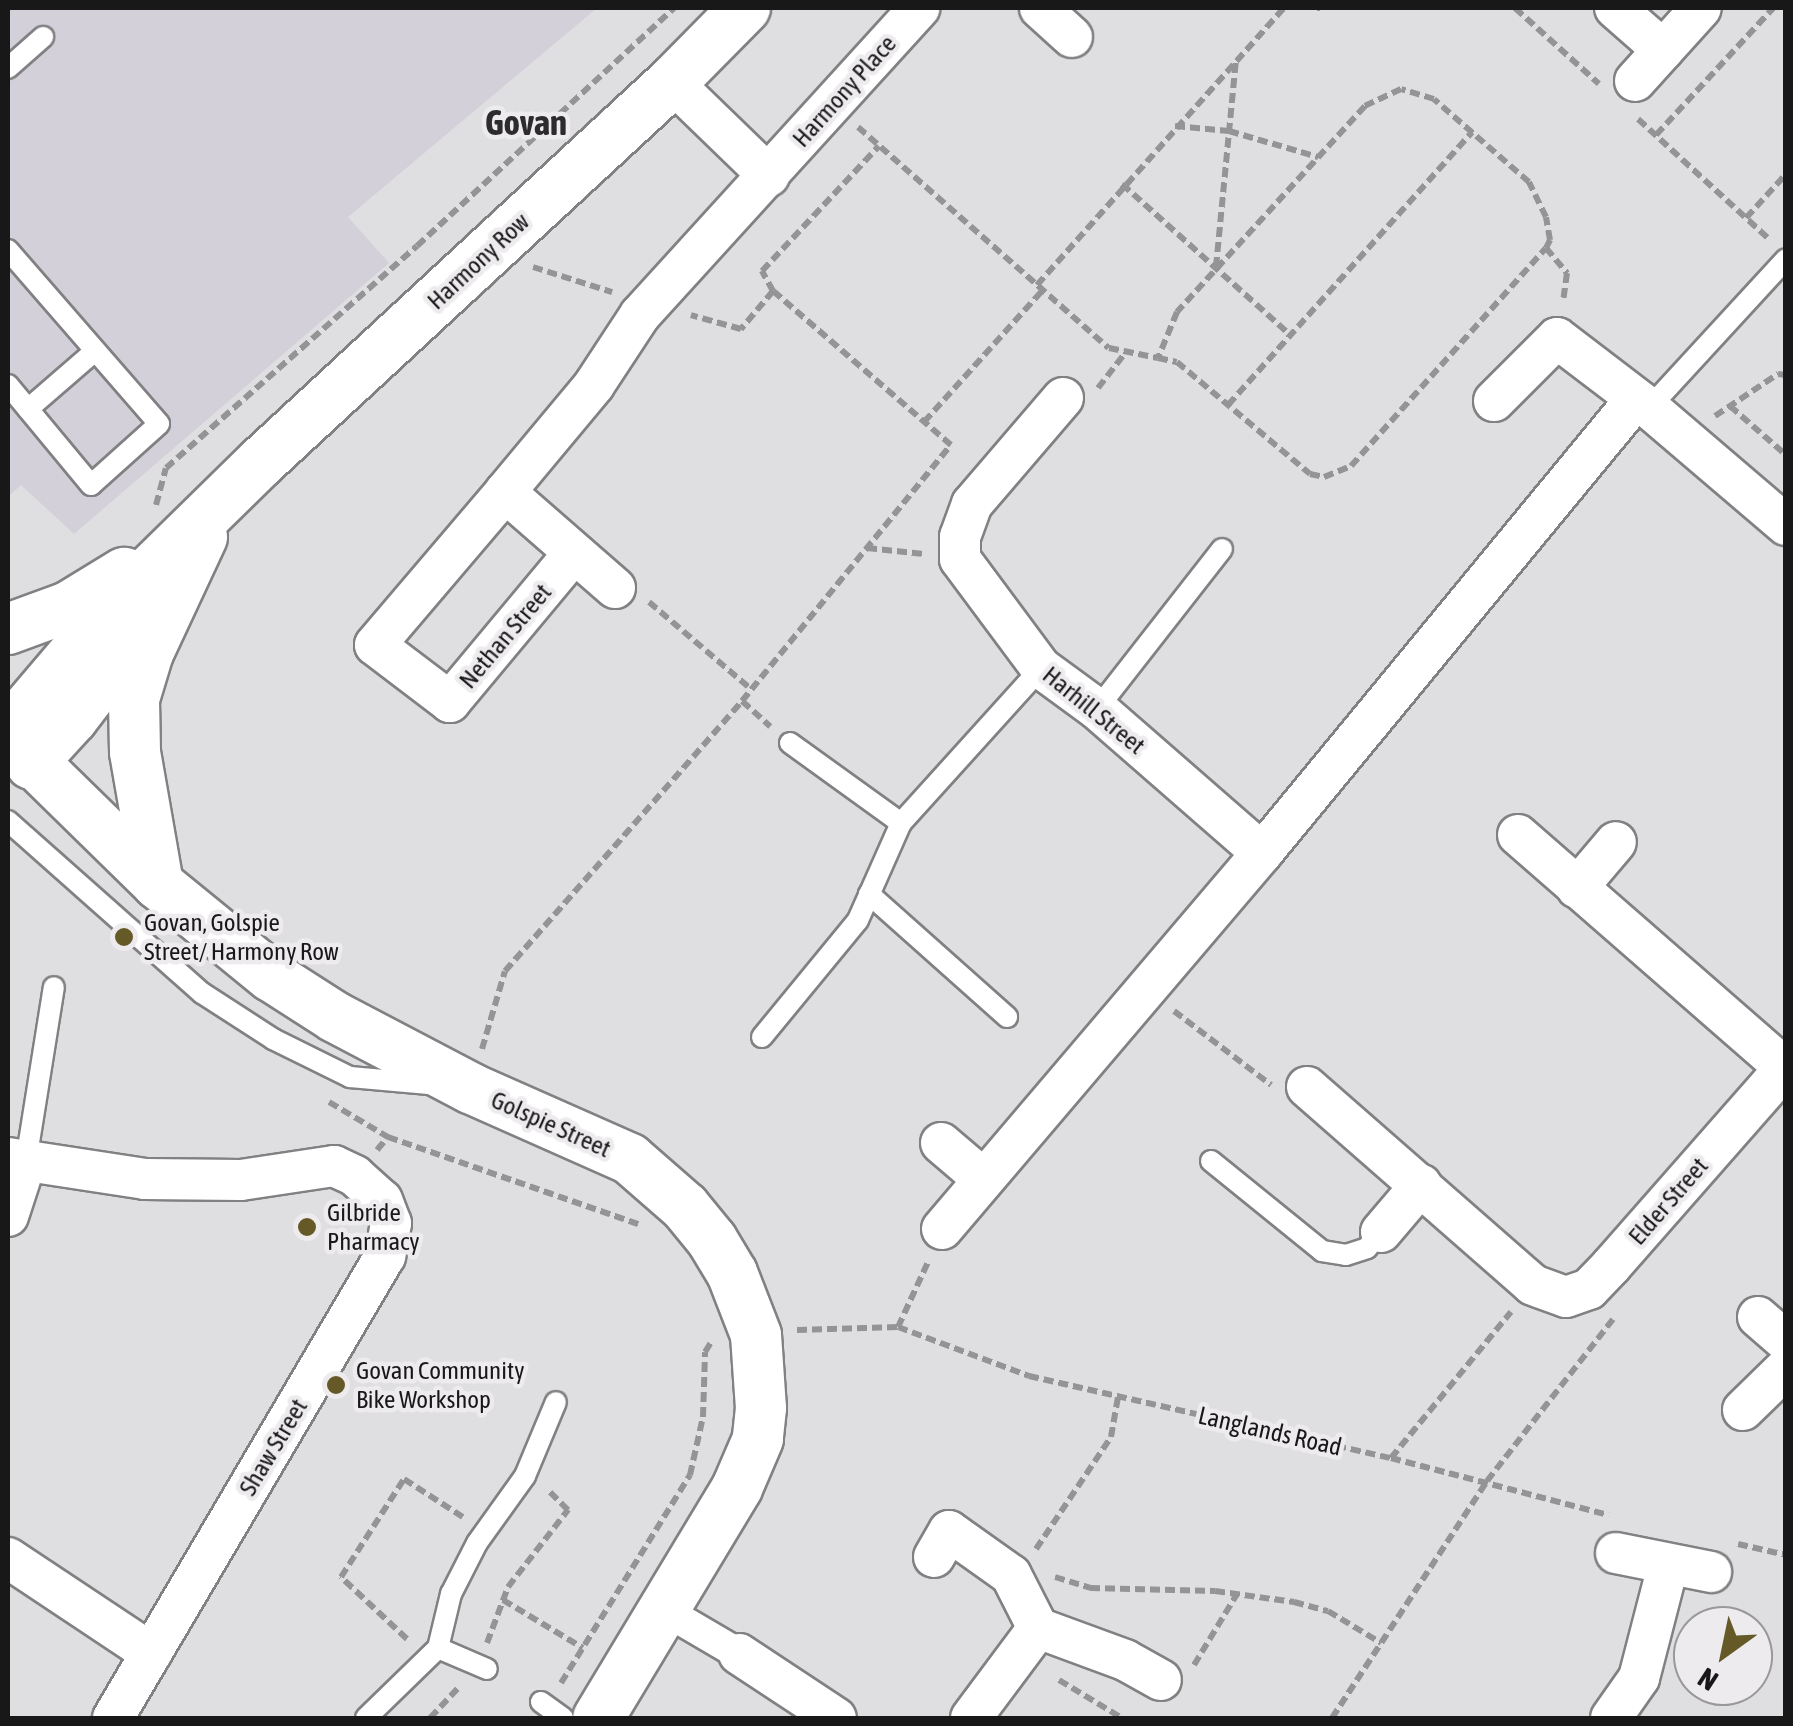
<!DOCTYPE html>
<style>
body{margin:0}
#map{position:relative;width:1793px;height:1726px;overflow:hidden;background:#dfdee1;font-family:"Asap Condensed",sans-serif}
div>[style]{position:absolute}
.built>*{inset:0;background:#d4d0d9}
.path>*{height:6px;margin-top:-3px;transform-origin:0;background:repeating-linear-gradient(90deg,#949395 0 10px,transparent 0 15px)}
.roads{filter:drop-shadow(2px 0 #818083) drop-shadow(-2px 0 #818083) drop-shadow(0 2px #818083) drop-shadow(0 -2px #818083)}
.service>*{height:20px;margin:-10px;padding:0 10px;transform-origin:10px;border-radius:10px;background:#fff}
.pedestrian>*{height:30px;margin:-15px;padding:0 15px;transform-origin:15px;border-radius:15px;background:#fff}
.minor>*{height:40px;margin:-20px;padding:0 20px;transform-origin:20px;border-radius:20px;background:#fff}
.tertiary>*{height:50px;margin:-25px;padding:0 25px;transform-origin:25px;border-radius:25px;background:#fff}
.dots>*{width:28px;height:28px;translate:-50% -50%;box-sizing:border-box;border:5px solid #edebee;border-radius:50%}
span{translate:-50% -50%;white-space:nowrap;text-align:center;line-height:1.15;-webkit-text-stroke:9px #edebee;paint-order:stroke}
.street-label{font-size:25px;color:#191819}
.poi-label{font-size:25px;color:#191819}
.left{translate:0 -50%;text-align:left}
.district-label{font-size:35px;color:#2c2b2e;font-weight:700}
.frame{position:absolute;inset:0;border:10px solid #191819;pointer-events:none}
.north{position:absolute;left:1673px;top:1606px;width:100px;height:100px;box-sizing:border-box;background:#edebee;border:2px solid #989799;border-radius:50%;rotate:213deg;font-size:28px;font-weight:700;line-height:40px;text-align:center;color:#191819}
.north::after{content:'';display:block;margin:auto;width:35px;height:45px;background:#655a27;clip-path:polygon(50% 0,100% 100%,50% 72%,0 100%)}
</style>
<div id="map">
<div class="built">
<div style="clip-path:polygon(8px 8px,597px 8px,348px 217px,389px 263px,74px 534px,21px 485px,8px 497px)"></div>
</div>
<div class="path">
<div style="left:1317px;top:8px;width:3px"></div>
<div style="left:1515px;top:8px;width:113px;rotate:42.1deg"></div>
<div style="left:1638px;top:119px;width:178px;rotate:42.5deg"></div>
<div style="left:1175px;top:126px;width:54px;rotate:5.3deg"></div>
<div style="left:1229px;top:131px;width:93px;rotate:16.3deg"></div>
<div style="left:858px;top:127px;width:334px;rotate:41.4deg"></div>
<div style="left:1109px;top:348px;width:50px;rotate:11.5deg"></div>
<div style="left:1158px;top:358px;width:19px;rotate:12deg"></div>
<div style="left:1177px;top:362px;width:174px;rotate:40.1deg"></div>
<div style="left:1310px;top:474px;width:14px;rotate:12deg"></div>
<div style="left:1324px;top:477px;width:29px;rotate:-22deg"></div>
<div style="left:1351px;top:466px;width:292px;rotate:-48.2deg"></div>
<div style="left:1546px;top:248px;width:9px;rotate:-63deg"></div>
<div style="left:1550px;top:240px;width:23px;rotate:-100deg"></div>
<div style="left:1546px;top:217px;width:39px;rotate:-116deg"></div>
<div style="left:1529px;top:182px;width:126px;rotate:-138.9deg"></div>
<div style="left:1434px;top:99px;width:34px;rotate:-163deg"></div>
<div style="left:1401px;top:89px;width:40px;rotate:155deg"></div>
<div style="left:1365px;top:106px;width:279px;rotate:132.4deg"></div>
<div style="left:1177px;top:312px;width:50px;rotate:112.4deg"></div>
<div style="left:1656px;top:135px;width:173px;rotate:-47.3deg"></div>
<div style="left:1122px;top:184px;width:226px;rotate:41.9deg"></div>
<div style="left:1746px;top:218px;width:59px;rotate:-47.7deg"></div>
<div style="left:1546px;top:248px;width:33px;rotate:50deg"></div>
<div style="left:1567px;top:273px;width:29px;rotate:98deg"></div>
<div style="left:533px;top:267px;width:83px;rotate:17.6deg"></div>
<div style="left:1216px;top:267px;width:208px;rotate:-84.5deg"></div>
<div style="left:1037px;top:285px;width:371px;rotate:-48.3deg"></div>
<div style="left:773px;top:291px;width:23px;rotate:-119deg"></div>
<div style="left:762px;top:271px;width:171px;rotate:-46.9deg"></div>
<div style="left:1098px;top:388px;width:46px;rotate:-52.1deg"></div>
<div style="left:1228px;top:405px;width:366px;rotate:-48.2deg"></div>
<div style="left:1730px;top:406px;width:74px;rotate:41.2deg"></div>
<div style="left:1715px;top:416px;width:76px;rotate:-33.7deg"></div>
<div style="left:1778px;top:374px;width:8px;rotate:7deg"></div>
<div style="left:924px;top:422px;width:178px;rotate:-48deg"></div>
<div style="left:156px;top:505px;width:38px;rotate:-75deg"></div>
<div style="left:166px;top:468px;width:335px;rotate:-41.5deg"></div>
<div style="left:417px;top:246px;width:350px;rotate:-42.8deg"></div>
<div style="left:867px;top:548px;width:57px;rotate:6deg"></div>
<div style="left:649px;top:602px;width:134px;rotate:40.5deg"></div>
<div style="left:742px;top:701px;width:38px;rotate:42deg"></div>
<div style="left:1174px;top:1011px;width:122px;rotate:37.3deg"></div>
<div style="left:482px;top:1049px;width:81px;rotate:-73.6deg"></div>
<div style="left:505px;top:971px;width:359px;rotate:-48.7deg"></div>
<div style="left:742px;top:701px;width:330px;rotate:-50.8deg"></div>
<div style="left:951px;top:445px;width:235px;rotate:-139.1deg"></div>
<div style="left:773px;top:291px;width:50px;rotate:130.1deg"></div>
<div style="left:741px;top:329px;width:52px;rotate:-164.4deg"></div>
<div style="left:329px;top:1102px;width:69px;rotate:30.7deg"></div>
<div style="left:377px;top:1150px;width:17px;rotate:-50deg"></div>
<div style="left:388px;top:1137px;width:265px;rotate:19.2deg"></div>
<div style="left:898px;top:1327px;width:74px;rotate:-65.2deg"></div>
<div style="left:797px;top:1330px;width:101px;rotate:-1.7deg"></div>
<div style="left:898px;top:1327px;width:140px;rotate:20.5deg"></div>
<div style="left:1029px;top:1376px;width:371px;rotate:12.8deg"></div>
<div style="left:1391px;top:1458px;width:225px;rotate:14.7deg"></div>
<div style="left:1391px;top:1458px;width:189px;rotate:-50.6deg"></div>
<div style="left:1738px;top:1544px;width:49px;rotate:12.9deg"></div>
<div style="left:1036px;top:1549px;width:135px;rotate:-56.2deg"></div>
<div style="left:1111px;top:1437px;width:41px;rotate:-80.1deg"></div>
<div style="left:1055px;top:1577px;width:37px;rotate:17deg"></div>
<div style="left:1090px;top:1588px;width:125px;rotate:1.4deg"></div>
<div style="left:1215px;top:1591px;width:80px;rotate:7.9deg"></div>
<div style="left:1294px;top:1602px;width:35px;rotate:15deg"></div>
<div style="left:1328px;top:1611px;width:62px;rotate:31.1deg"></div>
<div style="left:503px;top:1600px;width:93px;rotate:31deg"></div>
<div style="left:407px;top:1639px;width:91px;rotate:-136.8deg"></div>
<div style="left:341px;top:1577px;width:117px;rotate:-57.3deg"></div>
<div style="left:404px;top:1479px;width:70px;rotate:32.8deg"></div>
<div style="left:487px;top:1643px;width:60px;rotate:-69.4deg"></div>
<div style="left:508px;top:1587px;width:98px;rotate:-52.1deg"></div>
<div style="left:568px;top:1510px;width:30px;rotate:-135deg"></div>
<div style="left:1194px;top:1665px;width:83px;rotate:-58.8deg"></div>
<div style="left:1059px;top:1680px;width:74px;rotate:31.1deg"></div>
<div style="left:561px;top:1683px;width:245px;rotate:-58.2deg"></div>
<div style="left:690px;top:1475px;width:59px;rotate:-77.4deg"></div>
<div style="left:703px;top:1417px;width:65px;rotate:-88.2deg"></div>
<div style="left:705px;top:1352px;width:13px;rotate:-58deg"></div>
<div style="left:430px;top:1718px;width:44px;rotate:-46.8deg"></div>
<div style="left:1332px;top:1718px;width:283px;rotate:-56.8deg"></div>
<div style="left:1487px;top:1481px;width:205px;rotate:-52.1deg"></div>
</div>
<div class="roads">
<div class="service">
<div style="left:8px;top:68px;width:47px;rotate:-41.5deg"></div>
<div style="left:8px;top:250px;width:230px;rotate:49deg"></div>
<div style="left:159px;top:424px;width:91px;rotate:138.1deg"></div>
<div style="left:91px;top:485px;width:130px;rotate:-129.7deg"></div>
<div style="left:1649px;top:408px;width:202px;rotate:-47.4deg"></div>
<div style="left:28px;top:409px;width:89px;rotate:-40.9deg"></div>
<div style="left:1097px;top:709px;width:203px;rotate:-52deg"></div>
<div style="left:790px;top:743px;width:137px;rotate:35.8deg"></div>
<div style="left:901px;top:823px;width:209px;rotate:-47.9deg"></div>
<div style="left:8px;top:821px;width:259px;rotate:41.6deg"></div>
<div style="left:202px;top:993px;width:85px;rotate:32.9deg"></div>
<div style="left:273px;top:1039px;width:86px;rotate:26.3deg"></div>
<div style="left:350px;top:1077px;width:79px;rotate:5.1deg"></div>
<div style="left:869px;top:894px;width:185px;rotate:41.7deg"></div>
<div style="left:762px;top:1037px;width:151px;rotate:-50.6deg"></div>
<div style="left:858px;top:920px;width:106px;rotate:-66.1deg"></div>
<div style="left:26px;top:1161px;width:176px;rotate:-80.9deg"></div>
<div style="left:1211px;top:1161px;width:143px;rotate:39deg"></div>
<div style="left:1322px;top:1251px;width:24px;rotate:9deg"></div>
<div style="left:1346px;top:1255px;width:22px;rotate:-18deg"></div>
<div style="left:1367px;top:1248px;width:21px;rotate:-49deg"></div>
<div style="left:438px;top:1648px;width:53px;rotate:23.2deg"></div>
<div style="left:541px;top:1702px;width:27px;rotate:36deg"></div>
<div style="left:366px;top:1718px;width:100px;rotate:-44.2deg"></div>
<div style="left:438px;top:1648px;width:56px;rotate:-76.5deg"></div>
<div style="left:451px;top:1594px;width:57px;rotate:-63deg"></div>
<div style="left:477px;top:1543px;width:82px;rotate:-54.4deg"></div>
<div style="left:525px;top:1476px;width:80px;rotate:-67.3deg"></div>
</div>
<div class="pedestrian">
<div style="left:664px;top:1610px;width:87px;rotate:30.4deg"></div>
</div>
<div class="minor">
<div style="left:1040px;top:8px;width:43px;rotate:42.2deg"></div>
<div style="left:1615px;top:8px;width:64px;rotate:41.2deg"></div>
<div style="left:1635px;top:81px;width:98px;rotate:-47.9deg"></div>
<div style="left:672px;top:82px;width:135px;rotate:44.1deg"></div>
<div style="left:1063px;top:398px;width:140px;rotate:130.6deg"></div>
<div style="left:972px;top:504px;width:35px;rotate:110deg"></div>
<div style="left:960px;top:537px;width:22px;rotate:90deg"></div>
<div style="left:960px;top:559px;width:136px;rotate:53.4deg"></div>
<div style="left:1041px;top:668px;width:69px;rotate:36.2deg"></div>
<div style="left:1097px;top:709px;width:219px;rotate:41.1deg"></div>
<div style="left:1262px;top:853px;width:588px;rotate:-50.52deg"></div>
<div style="left:1494px;top:401px;width:89px;rotate:-45deg"></div>
<div style="left:1557px;top:338px;width:116px;rotate:37.3deg"></div>
<div style="left:1649px;top:408px;width:180px;rotate:40.5deg"></div>
<div style="left:505px;top:492px;width:139px;rotate:-50.2deg"></div>
<div style="left:594px;top:385px;width:84px;rotate:-56.7deg"></div>
<div style="left:640px;top:315px;width:415px;rotate:-47.7deg"></div>
<div style="left:574px;top:553px;width:194px;rotate:129.8deg"></div>
<div style="left:450px;top:702px;width:94px;rotate:-142.8deg"></div>
<div style="left:375px;top:645px;width:201px;rotate:-49.6deg"></div>
<div style="left:505px;top:492px;width:146px;rotate:41.1deg"></div>
<div style="left:1518px;top:835px;width:354px;rotate:41.1deg"></div>
<div style="left:1577px;top:888px;width:60px;rotate:-49.7deg"></div>
<div style="left:1307px;top:1087px;width:300px;rotate:41.2deg"></div>
<div style="left:1533px;top:1285px;width:35px;rotate:20deg"></div>
<div style="left:1566px;top:1297px;width:24px;rotate:-19deg"></div>
<div style="left:1589px;top:1289px;width:32px;rotate:-46deg"></div>
<div style="left:1611px;top:1266px;width:265px;rotate:-48.7deg"></div>
<div style="left:941px;top:1143px;width:54px;rotate:40.5deg"></div>
<div style="left:8px;top:1158px;width:139px;rotate:8.7deg"></div>
<div style="left:145px;top:1179px;width:96px;rotate:0.6deg"></div>
<div style="left:241px;top:1180px;width:94px;rotate:-8.6deg"></div>
<div style="left:334px;top:1166px;width:23px;rotate:25deg"></div>
<div style="left:355px;top:1176px;width:36px;rotate:42deg"></div>
<div style="left:382px;top:1200px;width:25px;rotate:69deg"></div>
<div style="left:391px;top:1223px;width:34px;rotate:100deg"></div>
<div style="left:385px;top:1256px;width:536px;rotate:120.49deg"></div>
<div style="left:8px;top:1216px;width:58px;rotate:-71.9deg"></div>
<div style="left:942px;top:1229px;width:494px;rotate:-49.6deg"></div>
<div style="left:1381px;top:1232px;width:62px;rotate:-49.6deg"></div>
<div style="left:1758px;top:1317px;width:37px;rotate:41deg"></div>
<div style="left:1743px;top:1410px;width:60px;rotate:-44.3deg"></div>
<div style="left:1616px;top:1553px;width:97px;rotate:11.3deg"></div>
<div style="left:934px;top:1557px;width:30px;rotate:-60deg"></div>
<div style="left:949px;top:1531px;width:76px;rotate:35.4deg"></div>
<div style="left:1011px;top:1575px;width:59px;rotate:63deg"></div>
<div style="left:1038px;top:1628px;width:93px;rotate:20.2deg"></div>
<div style="left:1125px;top:1660px;width:41px;rotate:29.1deg"></div>
<div style="left:8px;top:1558px;width:172px;rotate:33.6deg"></div>
<div style="left:739px;top:1654px;width:116px;rotate:33.4deg"></div>
<div style="left:971px;top:1718px;width:112px;rotate:-53.3deg"></div>
<div style="left:1611px;top:1718px;width:49px;rotate:-55deg"></div>
<div style="left:1639px;top:1678px;width:116px;rotate:-75.5deg"></div>
</div>
<div class="tertiary">
<div style="left:8px;top:629px;width:64px;rotate:-20.1deg"></div>
<div style="left:68px;top:607px;width:66px;rotate:-31.3deg"></div>
<div style="left:8px;top:731px;width:167px;rotate:-49.6deg"></div>
<div style="left:116px;top:604px;width:203px;rotate:-44.4deg"></div>
<div style="left:261px;top:462px;width:560px;rotate:-42.76deg"></div>
<div style="left:672px;top:82px;width:104px;rotate:-45.4deg"></div>
<div style="left:8px;top:737px;width:210px;rotate:44.4deg"></div>
<div style="left:158px;top:884px;width:146px;rotate:39.2deg"></div>
<div style="left:271px;top:976px;width:76px;rotate:32.6deg"></div>
<div style="left:335px;top:1017px;width:153px;rotate:27.7deg"></div>
<div style="left:470px;top:1088px;width:175px;rotate:23.9deg"></div>
<div style="left:630px;top:1159px;width:73px;rotate:41.1deg"></div>
<div style="left:685px;top:1207px;width:43px;rotate:50.7deg"></div>
<div style="left:712px;top:1240px;width:39px;rotate:59deg"></div>
<div style="left:732px;top:1273px;width:66px;rotate:68.8deg"></div>
<div style="left:756px;top:1335px;width:73px;rotate:86.1deg"></div>
<div style="left:761px;top:1408px;width:31px;rotate:96deg"></div>
<div style="left:758px;top:1439px;width:53px;rotate:113.2deg"></div>
<div style="left:737px;top:1488px;width:269px;rotate:121.1deg"></div>
<div style="left:31px;top:764px;width:62px;rotate:-47.6deg"></div>
<div style="left:73px;top:718px;width:112px;rotate:-52.6deg"></div>
<div style="left:158px;top:884px;width:134px;rotate:-99.9deg"></div>
<div style="left:135px;top:752px;width:53px;rotate:-91.1deg"></div>
<div style="left:134px;top:699px;width:48px;rotate:-73.1deg"></div>
<div style="left:148px;top:653px;width:128px;rotate:-65deg"></div>
</div>
</div>
<div class="dots">
<div style="left:124px;top:937px;background:#655a27"></div>
<div style="left:307px;top:1227px;background:#655a27"></div>
<div style="left:336px;top:1385px;background:#655a27"></div>
</div>
<div class="street-label">
<span style="left:844px;top:91px;rotate:-48deg">Harmony Place</span>
<span style="left:478px;top:261px;rotate:-43deg">Harmony Row</span>
<span style="left:505px;top:636px;rotate:-50deg">Nethan Street</span>
<span style="left:1094px;top:710px;rotate:39deg">Harhill Street</span>
<span style="left:551px;top:1124px;rotate:24deg">Golspie Street</span>
<span style="left:1668px;top:1201px;rotate:-49deg">Elder Street</span>
<span style="left:1270px;top:1431px;rotate:13deg">Langlands Road</span>
<span style="left:273px;top:1447px;rotate:-59deg">Shaw Street</span>
</div>
<div class="poi-label">
<span class="left" style="left:144px;top:937px">Govan, Golspie<br>Street/ Harmony Row</span>
<span class="left" style="left:327px;top:1227px">Gilbride<br>Pharmacy</span>
<span class="left" style="left:356px;top:1385px">Govan Community<br>Bike Workshop</span>
</div>
<div class="district-label">
<span style="left:526px;top:122px">Govan</span>
</div>
<div class="frame"></div>
<div class="north">N</div>
</div>
